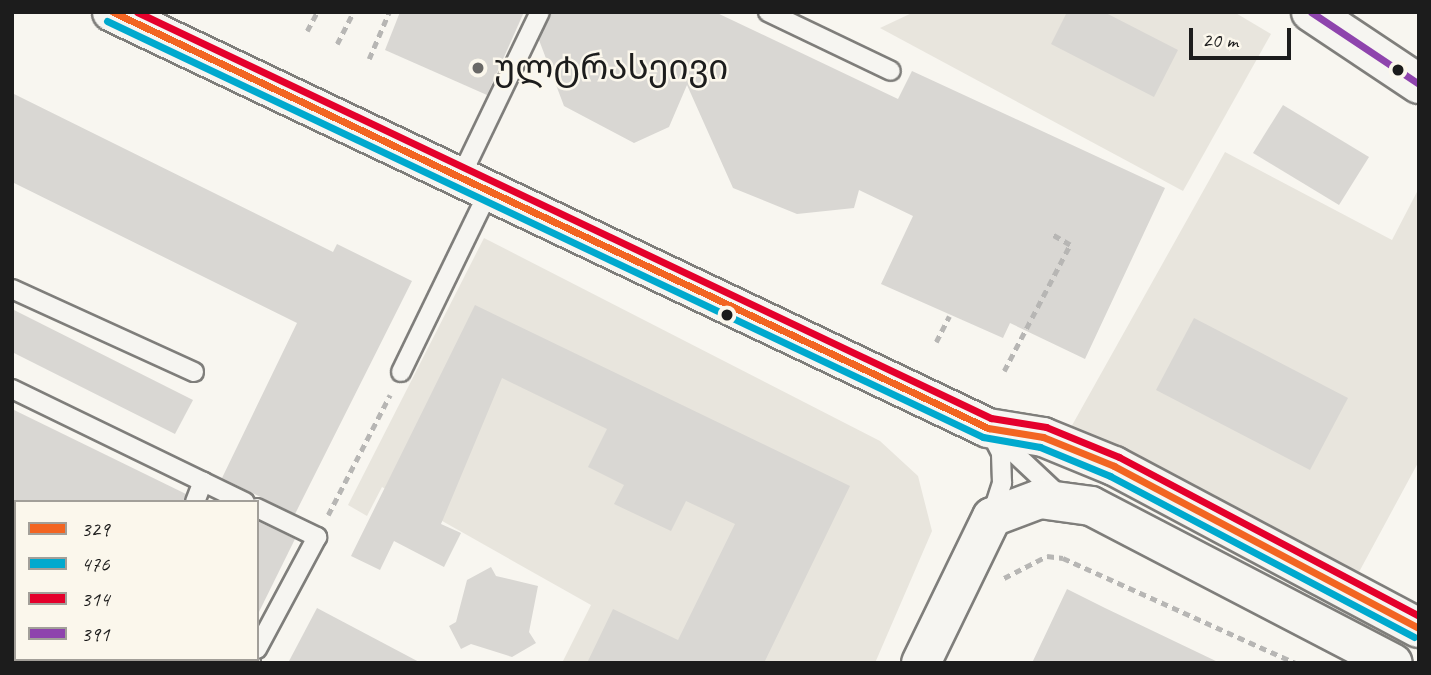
<!DOCTYPE html>
<meta charset="utf-8">
<style>
body{margin:0}
#map{position:relative;width:1431px;height:675px;overflow:hidden;background:#f8f6f0;font-family:Caveat,"Noto Sans Georgian",sans-serif}
div>[style]{position:absolute}
.built>*{inset:0;background:#e8e5dd}
.building>*{inset:0;background:#d9d7d3}
.path>*{height:4.5px;margin-top:-2.25px;transform-origin:0;background:repeating-linear-gradient(90deg,#b7b6b4 0 7px,transparent 0 12px)}
.roads{filter:drop-shadow(2px 0 #7f7e7b) drop-shadow(-2px 0 #7f7e7b) drop-shadow(0 2px #7f7e7b) drop-shadow(0 -2px #7f7e7b)}
.lane>*{height:18px;margin:-9px;padding:0 9px;transform-origin:9px;border-radius:9px;background:#f6f5f1}
.secondary>*{height:38px;margin:-19px;padding:0 19px;transform-origin:19px;border-radius:19px;background:#f6f5f1}
.primary>*{height:38px;margin:-19px;padding:0 19px;transform-origin:19px;border-radius:19px;background:#f6f5f1}
.bus-1>*{height:7px;margin:-3.5px;padding:0 3.5px;transform-origin:3.5px;border-radius:3.5px;background:#f26522}
.bus-2>*{height:7px;margin:-3.5px;padding:0 3.5px;transform-origin:3.5px;border-radius:3.5px;background:#00a9ce}
.bus-3>*{height:7px;margin:-3.5px;padding:0 3.5px;transform-origin:3.5px;border-radius:3.5px;background:#e4002b}
.bus-4>*{height:7px;margin:-3.5px;padding:0 3.5px;transform-origin:3.5px;border-radius:3.5px;background:#8e44ad}
.dots>*{width:19px;height:19px;translate:-50% -50%;box-sizing:border-box;border:4px solid #fbf7ec;border-radius:50%}
span{translate:-50% -50%;white-space:nowrap;text-align:center;line-height:1.15;-webkit-text-stroke:5px #fbf7ec;paint-order:stroke}
.poi-label{font-size:35px;color:#1c1c1c}
.left{translate:0 -50%;text-align:left}
.frame{position:absolute;inset:0;border:14px solid #1c1c1c;pointer-events:none}
.legend{position:absolute;left:14px;top:500px;width:245px;height:161px;box-sizing:border-box;background:#fbf7ec;border:2px solid #a29f99;margin:0;padding:9px 12px;list-style:none;font-size:21px;color:#1c1c1c}
.legend li{display:flex;align-items:center;gap:14px;height:35px}
.legend b{width:35px;border:2px solid #a29f99}
.scale{position:absolute;left:1189px;top:28px;width:102px;height:32px;box-sizing:border-box;border:4px solid #1c1c1c;border-top:0;padding-left:9px;font-size:21px;line-height:24px;white-space:nowrap;color:#1c1c1c;-webkit-text-stroke:5px #fbf7ec;paint-order:stroke}
</style>
<div id="map">
<div class="built">
<div style="clip-path:polygon(914px 12px,1234px 12px,1271px 34px,1183px 191px,880px 28px)"></div>
<div style="clip-path:polygon(1225px 152px,1392px 240px,1419px 188px,1419px 461px,1359px 572px,1070px 429px)"></div>
<div style="clip-path:polygon(484px 238px,880px 441px,918px 476px,932px 531px,875px 663px,562px 663px,591px 605px,382px 487px,367px 516px,348px 505px)"></div>
</div>
<div class="building">
<div style="clip-path:polygon(400px 12px,524px 12px,487px 95px,385px 50px)"></div>
<div style="clip-path:polygon(551px 12px,715px 12px,898px 99px,912px 71px,1165px 188px,1085px 359px,1010px 323px,1003px 338px,881px 284px,913px 216px,859px 190px,854px 208px,797px 214px,733px 188px,687px 85px,669px 127px,634px 143px,564px 106px,539px 40px)"></div>
<div style="clip-path:polygon(1067px 12px,1104px 12px,1178px 50px,1154px 97px,1051px 44px)"></div>
<div style="clip-path:polygon(12px 93px,333px 252px,337px 244px,412px 281px,295px 514px,222px 478px,297px 323px,12px 182px)"></div>
<div style="clip-path:polygon(1283px 105px,1369px 157px,1339px 205px,1253px 153px)"></div>
<div style="clip-path:polygon(475px 305px,850px 486px,764px 663px,587px 663px,613px 609px,678px 640px,735px 524px,686px 501px,671px 531px,614px 504px,624px 485px,588px 467px,607px 429px,502px 378px,441px 524px,461px 533px,444px 567px,394px 541px,380px 570px,351px 556px)"></div>
<div style="clip-path:polygon(12px 309px,193px 400px,175px 434px,12px 352px)"></div>
<div style="clip-path:polygon(1194px 318px,1348px 398px,1310px 470px,1156px 390px)"></div>
<div style="clip-path:polygon(12px 409px,186px 494px,184px 502px,12px 502px)"></div>
<div style="clip-path:polygon(257px 521px,295px 539px,257px 616px)"></div>
<div style="clip-path:polygon(491px 567px,496px 576px,538px 586px,529px 632px,536px 643px,512px 657px,471px 644px,461px 649px,449px 626px,456px 622px,467px 580px)"></div>
<div style="clip-path:polygon(1067px 589px,1105px 608px,1220px 663px,1032px 663px)"></div>
<div style="clip-path:polygon(317px 608px,421px 663px,288px 663px)"></div>
</div>
<div class="path">
<div style="left:307px;top:31px;width:21px;rotate:-62deg"></div>
<div style="left:337px;top:44px;width:36px;rotate:-63deg"></div>
<div style="left:369px;top:59px;width:51px;rotate:-66.9deg"></div>
<div style="left:936px;top:342px;width:29px;rotate:-63deg"></div>
<div style="left:1004px;top:371px;width:142px;rotate:-62.4deg"></div>
<div style="left:1070px;top:245px;width:20px;rotate:-150deg"></div>
<div style="left:328px;top:515px;width:135px;rotate:-62.7deg"></div>
<div style="left:1004px;top:578px;width:48px;rotate:-27.1deg"></div>
<div style="left:1047px;top:556px;width:16px;rotate:7deg"></div>
<div style="left:1063px;top:558px;width:256px;rotate:24.3deg"></div>
</div>
<div class="roads">
<div class="lane">
<div style="left:768px;top:12px;width:136px;rotate:25.6deg"></div>
<div style="left:460px;top:178px;width:184px;rotate:-64.3deg"></div>
<div style="left:12px;top:289px;width:200px;rotate:24.5deg"></div>
<div style="left:401px;top:372px;width:201px;rotate:-64.1deg"></div>
<div style="left:12px;top:389px;width:259px;rotate:25.9deg"></div>
<div style="left:995px;top:435px;width:88px;rotate:43.2deg"></div>
<div style="left:195px;top:502px;width:22px;rotate:-69deg"></div>
<div style="left:257px;top:508px;width:67px;rotate:25.8deg"></div>
<div style="left:317px;top:537px;width:127px;rotate:118.2deg"></div>
<div style="left:992px;top:514px;width:33px;rotate:-72deg"></div>
<div style="left:1002px;top:483px;width:30px;rotate:-92deg"></div>
<div style="left:1001px;top:453px;width:18px;rotate:-117deg"></div>
<div style="left:12px;top:602px;width:4px;rotate:27deg"></div>
<div style="left:133px;top:659px;width:7px;rotate:34deg"></div>
<div style="left:247px;top:659px;width:5px;rotate:37deg"></div>
</div>
<div class="secondary">
<div style="left:112px;top:12px;width:970px;rotate:25.4deg"></div>
<div style="left:988px;top:428px;width:56px;rotate:9.3deg"></div>
<div style="left:1043px;top:437px;width:77px;rotate:22.2deg"></div>
<div style="left:1114px;top:466px;width:345px;rotate:28deg"></div>
<div style="left:1311px;top:12px;width:130px;rotate:33.7deg"></div>
</div>
<div class="primary">
<div style="left:921px;top:663px;width:162px;rotate:-64.1deg"></div>
<div style="left:992px;top:517px;width:51px;rotate:-20.6deg"></div>
<div style="left:1040px;top:499px;width:51px;rotate:7.8deg"></div>
<div style="left:1091px;top:506px;width:340px;rotate:27.5deg"></div>
</div>
</div>
<div class="bus-1">
<div style="left:113px;top:12px;width:969px;rotate:25.43deg"></div>
<div style="left:988px;top:428px;width:56px;rotate:9.3deg"></div>
<div style="left:1043px;top:437px;width:77px;rotate:22.2deg"></div>
<div style="left:1114px;top:466px;width:345px;rotate:28deg"></div>
</div>
<div class="bus-2">
<div style="left:107px;top:21px;width:970px;rotate:25.4deg"></div>
<div style="left:983px;top:437px;width:58px;rotate:10deg"></div>
<div style="left:1040px;top:447px;width:76px;rotate:22.5deg"></div>
<div style="left:1110px;top:476px;width:344px;rotate:27.9deg"></div>
</div>
<div class="bus-3">
<div style="left:137px;top:12px;width:946px;rotate:25.43deg"></div>
<div style="left:991px;top:418px;width:56px;rotate:9.3deg"></div>
<div style="left:1046px;top:427px;width:79px;rotate:22.3deg"></div>
<div style="left:1119px;top:457px;width:340px;rotate:27.9deg"></div>
</div>
<div class="bus-4">
<div style="left:1311px;top:12px;width:130px;rotate:33.7deg"></div>
</div>
<div class="dots">
<div style="left:478px;top:68px;background:#696866"></div>
<div style="left:1398px;top:70px;background:#1c1c1c"></div>
<div style="left:727px;top:315px;background:#1c1c1c"></div>
</div>
<div class="poi-label">
<span class="left" style="left:494px;top:68px">ულტრასეივი</span>
</div>
<div class="frame"></div>
<ul class="legend">
<li><b style="height:9px;background:#f26522"></b>329</li>
<li><b style="height:9px;background:#00a9ce"></b>476</li>
<li><b style="height:9px;background:#e4002b"></b>314</li>
<li><b style="height:9px;background:#8e44ad"></b>391</li>
</ul>
<div class="scale">20 m</div>
</div>
